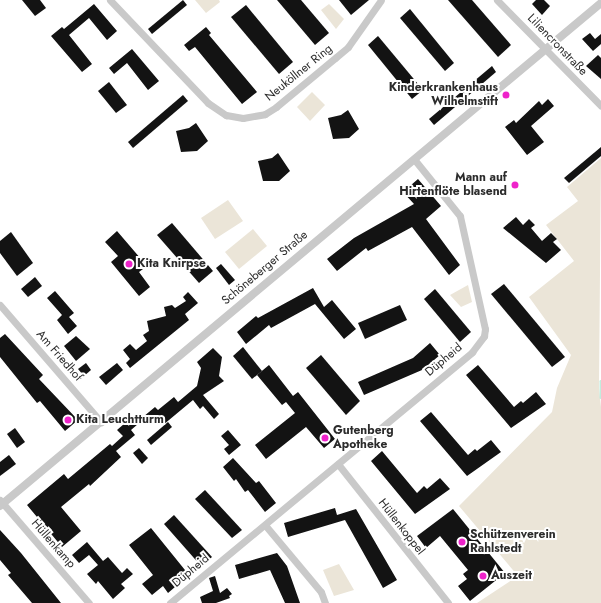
<!DOCTYPE html>
<meta charset="utf-8">
<style>
body{margin:0}
#map{position:relative;width:601px;height:603px;overflow:hidden;background:#fff;font-family:Jost,sans-serif}
div>[style]{position:absolute}
.green>*{inset:0;background:#ebe5d8}
.stream>*{height:2.5px;margin:-1.25px;padding:0 1.25px;transform-origin:1.25px;border-radius:1.25px;background:#c2ecdd}
.building>*{inset:0;background:#131313}
.minor>*{height:7px;margin:-3.5px;padding:0 3.5px;transform-origin:3.5px;border-radius:3.5px;background:#c9c9c9}
.tertiary>*{height:8px;margin:-4px;padding:0 4px;transform-origin:4px;border-radius:4px;background:#c9c9c9}
.dots>*{width:11px;height:11px;translate:-50% -50%;box-sizing:border-box;border:2px solid #fff;border-radius:50%}
span{translate:-50% -50%;white-space:nowrap;text-align:center;line-height:1.15;-webkit-text-stroke:4px #fff;paint-order:stroke}
.street-label{font-size:12px;color:#2c2c2c}
.poi-label{font-size:12px;color:#2c2c2c;font-weight:700}
.right{translate:-100% -50%;text-align:right}
.left{translate:0 -50%;text-align:left}
</style>
<div id="map">
<div class="green">
<div style="clip-path:polygon(195px 0,219px 0,220px 2px,206px 13px)"></div>
<div style="clip-path:polygon(329px 4px,344px 19px,336px 29px,321px 10px)"></div>
<div style="clip-path:polygon(312px 92px,325px 105px,310px 121px,297px 107px)"></div>
<div style="clip-path:polygon(601px 158px,599px 388px,601px 407px,601px 603px,477px 603px,518px 576px,459px 506px,552px 412px,557px 388px,571px 355px,529px 297px,574px 261px,546px 225px,578px 201px,567px 187px)"></div>
<div style="clip-path:polygon(228px 200px,243px 221px,215px 239px,201px 218px)"></div>
<div style="clip-path:polygon(253px 229px,267px 246px,239px 269px,225px 252px)"></div>
<div style="clip-path:polygon(468px 285px,472px 302px,461px 307px,450px 295px)"></div>
<div style="clip-path:polygon(339px 564px,354px 590px,334px 596px,323px 570px)"></div>
</div>
<div class="stream">
<div style="left:601px;top:381px;width:16px;rotate:90deg"></div>
</div>
<div class="building">
<div style="clip-path:polygon(22px 0,40px 0,46px 8px,35px 16px)"></div>
<div style="clip-path:polygon(183px 0,187px 5px,152px 34px,148px 29px)"></div>
<div style="clip-path:polygon(277px 0,301px 0,329px 33px,315px 45px)"></div>
<div style="clip-path:polygon(339px 0,369px 0,351px 15px)"></div>
<div style="clip-path:polygon(448px 0,472px 0,511px 45px,498px 57px)"></div>
<div style="clip-path:polygon(536px 0,544px 0,550px 6px,542px 15px,532px 4px)"></div>
<div style="clip-path:polygon(94px 4px,117px 31px,107px 40px,89px 18px,69px 35px,92px 64px,82px 72px,51px 36px,62px 27px,64px 29px)"></div>
<div style="clip-path:polygon(246px 5px,293px 62px,279px 74px,231px 17px)"></div>
<div style="clip-path:polygon(410px 9px,454px 63px,445px 71px,400px 18px)"></div>
<div style="clip-path:polygon(206px 27px,211px 33px,209px 35px,257px 92px,242px 104px,195px 47px,189px 51px,184px 45px)"></div>
<div style="clip-path:polygon(590px 33px,595px 39px,601px 34px,601px 44px,593px 51px,582px 39px)"></div>
<div style="clip-path:polygon(378px 36px,423px 90px,412px 99px,368px 45px)"></div>
<div style="clip-path:polygon(132px 49px,159px 81px,148px 90px,127px 63px,114px 74px,109px 68px)"></div>
<div style="clip-path:polygon(598px 55px,601px 58px,601px 79px,586px 66px)"></div>
<div style="clip-path:polygon(492px 66px,496px 72px,434px 125px,429px 119px)"></div>
<div style="clip-path:polygon(109px 82px,127px 105px,116px 113px,98px 91px)"></div>
<div style="clip-path:polygon(183px 95px,188px 101px,133px 148px,128px 142px)"></div>
<div style="clip-path:polygon(548px 99px,554px 106px,531px 126px,544px 142px,527px 155px,505px 127px,514px 120px,516px 123px,539px 101px,542px 105px)"></div>
<div style="clip-path:polygon(348px 110px,359px 129px,349px 138px,333px 139px,328px 118px,341px 115px)"></div>
<div style="clip-path:polygon(196px 123px,208px 141px,197px 151px,181px 152px,176px 131px,189px 128px)"></div>
<div style="clip-path:polygon(601px 147px,601px 156px,569px 183px,564px 178px)"></div>
<div style="clip-path:polygon(278px 153px,290px 171px,279px 181px,263px 181px,258px 161px,272px 158px)"></div>
<div style="clip-path:polygon(418px 179px,441px 206px,426px 219px,460px 265px,449px 275px,412px 227px,368px 251px,366px 248px,337px 271px,327px 259px,354px 238px,414px 204px,403px 192px)"></div>
<div style="clip-path:polygon(516px 217px,523px 225px,529px 219px,535px 225px,531px 228px,542px 241px,551px 233px,557px 239px,553px 242px,561px 250px,546px 263px,503px 228px)"></div>
<div style="clip-path:polygon(172px 223px,213px 271px,199px 283px,157px 235px)"></div>
<div style="clip-path:polygon(117px 231px,147px 266px,139px 272px,150px 287px,139px 296px,111px 262px,118px 256px,105px 242px)"></div>
<div style="clip-path:polygon(11px 232px,33px 263px,17px 276px,0 253px,0 241px)"></div>
<div style="clip-path:polygon(221px 264px,235px 280px,229px 285px,216px 268px)"></div>
<div style="clip-path:polygon(35px 277px,42px 286px,28px 297px,21px 289px)"></div>
<div style="clip-path:polygon(504px 284px,565px 357px,552px 367px,491px 294px)"></div>
<div style="clip-path:polygon(313px 288px,324px 307px,332px 300px,356px 329px,344px 339px,315px 304px,271px 328px,269px 325px,246px 344px,237px 332px,256px 316px,258px 318px)"></div>
<div style="clip-path:polygon(435px 289px,471px 332px,460px 342px,424px 299px)"></div>
<div style="clip-path:polygon(55px 291px,74px 313px,69px 317px,77px 326px,68px 334px,57px 320px,62px 315px,47px 298px)"></div>
<div style="clip-path:polygon(188px 292px,198px 303px,185px 314px,189px 320px,130px 368px,126px 363px,130px 359px,123px 350px,130px 344px,136px 350px,147px 341px,143px 335px,149px 331px,147px 321px,166px 316px,164px 307px,172px 305px,175px 308px,186px 301px,183px 297px)"></div>
<div style="clip-path:polygon(400px 305px,407px 320px,365px 339px,358px 323px)"></div>
<div style="clip-path:polygon(5px 334px,43px 375px,39px 379px,78px 420px,65px 431px,40px 401px,37px 403px,0 357px,0 338px)"></div>
<div style="clip-path:polygon(76px 336px,90px 349px,76px 361px,64px 346px)"></div>
<div style="clip-path:polygon(430px 343px,440px 355px,422px 370px,364px 395px,358px 382px,413px 358px)"></div>
<div style="clip-path:polygon(243px 347px,262px 371px,252px 379px,233px 356px)"></div>
<div style="clip-path:polygon(213px 348px,222px 357px,219px 376px,224px 381px,203px 395px,219px 414px,214px 419px,203px 406px,200px 409px,193px 400px,163px 425px,156px 417px,148px 424px,143px 417px,155px 407px,158px 410px,174px 397px,178px 402px,197px 386px,201px 368px,197px 362px)"></div>
<div style="clip-path:polygon(321px 355px,360px 401px,346px 415px,306px 368px)"></div>
<div style="clip-path:polygon(86px 363px,91px 370px,84px 376px,78px 369px)"></div>
<div style="clip-path:polygon(117px 363px,123px 370px,106px 385px,99px 377px)"></div>
<div style="clip-path:polygon(269px 365px,293px 396px,298px 392px,335px 439px,324px 448px,306px 427px,266px 459px,255px 445px,295px 413px,286px 402px,282px 405px,257px 375px)"></div>
<div style="clip-path:polygon(478px 365px,514px 407px,521px 401px,523px 403px,536px 392px,546px 404px,511px 428px,466px 375px)"></div>
<div style="clip-path:polygon(431px 412px,468px 455px,475px 449px,477px 451px,491px 440px,501px 452px,467px 476px,420px 421px)"></div>
<div style="clip-path:polygon(132px 417px,138px 424px,131px 430px,135px 435px,116px 451px,121px 457px,90px 486px,89px 484px,61px 507px,81px 531px,62px 547px,27px 505px,64px 474px,68px 479px,110px 444px,112px 446px,123px 436px,117px 430px)"></div>
<div style="clip-path:polygon(168px 422px,172px 427px,151px 445px,147px 440px)"></div>
<div style="clip-path:polygon(15px 428px,25px 442px,17px 448px,7px 434px)"></div>
<div style="clip-path:polygon(228px 430px,241px 445px,229px 455px,224px 449px,229px 445px,221px 436px)"></div>
<div style="clip-path:polygon(139px 448px,148px 458px,142px 464px,133px 453px)"></div>
<div style="clip-path:polygon(382px 451px,417px 493px,424px 486px,427px 489px,440px 478px,450px 489px,415px 514px,371px 461px)"></div>
<div style="clip-path:polygon(9px 455px,16px 464px,0 476px,0 462px)"></div>
<div style="clip-path:polygon(233px 458px,256px 483px,259px 481px,276px 503px,265px 512px,248px 490px,245px 492px,236px 479px,234px 481px,223px 467px)"></div>
<div style="clip-path:polygon(205px 490px,242px 530px,232px 538px,195px 499px)"></div>
<div style="clip-path:polygon(335px 508px,337px 515px,356px 509px,397px 580px,383px 588px,345px 520px,288px 537px,284px 523px)"></div>
<div style="clip-path:polygon(453px 509px,505px 573px,470px 601px,458px 586px,467px 579px,463px 574px,468px 570px,440px 536px,426px 548px,417px 536px)"></div>
<div style="clip-path:polygon(174px 515px,212px 557px,201px 566px,164px 524px)"></div>
<div style="clip-path:polygon(151px 528px,189px 575px,168px 593px,163px 586px,152px 595px,142px 584px,153px 575px,129px 545px)"></div>
<div style="clip-path:polygon(0 530px,21px 553px,61px 603px,32px 603px,8px 575px,11px 573px,0 560px)"></div>
<div style="clip-path:polygon(87px 542px,103px 561px,108px 557px,122px 573px,127px 568px,133px 574px,121px 584px,125px 588px,113px 599px,98px 581px,96px 584px,87px 574px,98px 565px,89px 555px,79px 563px,72px 555px)"></div>
<div style="clip-path:polygon(277px 553px,287px 566px,300px 603px,285px 603px,270px 570px,239px 579px,235px 565px)"></div>
<div style="clip-path:polygon(215px 576px,220px 593px,227px 588px,232px 594px,229px 596px,230px 598px,216px 603px,202px 603px,200px 597px,213px 591px,209px 578px)"></div>
</div>
<div class="minor">
<div style="left:110px;top:0;width:142px;rotate:46.4deg"></div>
<div style="left:208px;top:103px;width:22px;rotate:34deg"></div>
<div style="left:226px;top:115px;width:17px;rotate:10deg"></div>
<div style="left:243px;top:118px;width:22px;rotate:-10deg"></div>
<div style="left:265px;top:114px;width:13px;rotate:-32deg"></div>
<div style="left:276px;top:107px;width:77px;rotate:-39.7deg"></div>
<div style="left:335px;top:58px;width:17px;rotate:-40deg"></div>
<div style="left:348px;top:47px;width:57px;rotate:-54.9deg"></div>
<div style="left:497px;top:0;width:148px;rotate:45.5deg"></div>
<div style="left:0;top:305px;width:155px;rotate:49.2deg"></div>
<div style="left:338px;top:464px;width:177px;rotate:51.6deg"></div>
<div style="left:0;top:500px;width:136px;rotate:49.2deg"></div>
<div style="left:265px;top:525px;width:87px;rotate:50.1deg"></div>
<div style="left:321px;top:592px;width:12px;rotate:70deg"></div>
<div style="left:170px;top:603px;width:393px;rotate:-39.7deg"></div>
<div style="left:472px;top:352px;width:20px;rotate:-53deg"></div>
<div style="left:484px;top:336px;width:7px;rotate:-82deg"></div>
<div style="left:485px;top:329px;width:116px;rotate:-102.5deg"></div>
<div style="left:460px;top:216px;width:73px;rotate:-128.9deg"></div>
</div>
<div class="tertiary">
<div style="left:0;top:506px;width:784px;rotate:-39.93deg"></div>
</div>
<div class="dots">
<div style="left:506px;top:95px;background:#ee23ca"></div>
<div style="left:515px;top:185px;background:#ee23ca"></div>
<div style="left:129px;top:264px;background:#ee23ca"></div>
<div style="left:68px;top:420px;background:#ee23ca"></div>
<div style="left:325px;top:438px;background:#ee23ca"></div>
<div style="left:462px;top:542px;background:#ee23ca"></div>
<div style="left:483px;top:576px;background:#ee23ca"></div>
</div>
<div class="street-label">
<span style="left:557px;top:45px;rotate:46deg">Liliencronstraße</span>
<span style="left:299px;top:73px;rotate:-39deg">Neuköllner Ring</span>
<span style="left:265px;top:268px;rotate:-40deg">Schöneberger Straße</span>
<span style="left:59px;top:356px;rotate:49deg">Am Friedhof</span>
<span style="left:444px;top:360px;rotate:-40deg">Düpheid</span>
<span style="left:401px;top:527px;rotate:52deg">Hüllenkoppel</span>
<span style="left:53px;top:544px;rotate:49deg">Hüllenkamp</span>
<span style="left:191px;top:571px;rotate:-40deg">Düpheid</span>
</div>
<div class="poi-label">
<span class="right" style="left:498px;top:95px">Kinderkrankenhaus<br>Wilhelmstift</span>
<span class="right" style="left:507px;top:185px">Mann auf<br>Hirtenflöte blasend</span>
<span class="left" style="left:137px;top:264px">Kita Knirpse</span>
<span class="left" style="left:76px;top:420px">Kita Leuchtturm</span>
<span class="left" style="left:333px;top:438px">Gutenberg<br>Apotheke</span>
<span class="left" style="left:470px;top:542px">Schützenverein<br>Rahlstedt</span>
<span class="left" style="left:491px;top:576px">Auszeit</span>
</div>
</div>
